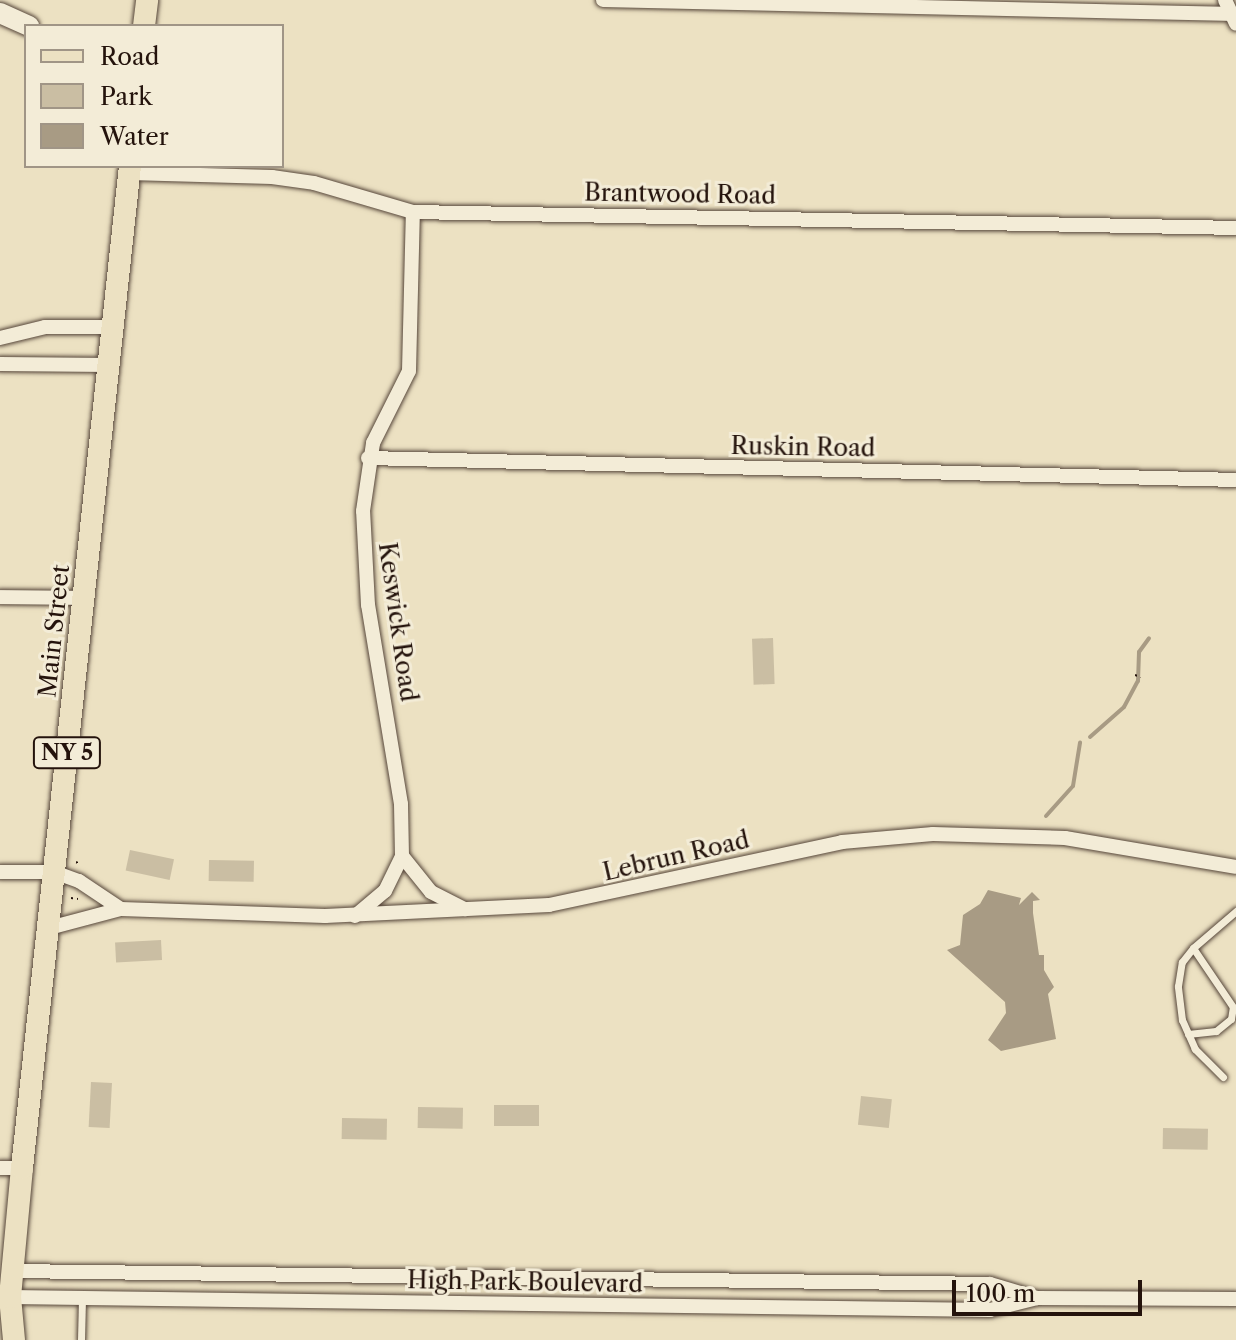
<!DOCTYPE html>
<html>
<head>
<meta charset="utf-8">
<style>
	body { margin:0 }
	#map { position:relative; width:1236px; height:1340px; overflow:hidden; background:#ece1c2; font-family:"Libre Caslon Text",serif }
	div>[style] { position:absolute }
	.green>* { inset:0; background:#cabea3; transform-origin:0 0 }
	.water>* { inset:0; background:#a89b84 }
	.stream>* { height:4px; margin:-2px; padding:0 2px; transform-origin:2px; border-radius:2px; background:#a89b84 }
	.path>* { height:2px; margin-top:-1px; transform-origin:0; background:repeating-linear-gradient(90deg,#24130c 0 2px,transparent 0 6px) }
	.roads { filter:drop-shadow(0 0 2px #56463a) drop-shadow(0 0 2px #56463a) }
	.lane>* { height:7px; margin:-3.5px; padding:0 3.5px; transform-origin:3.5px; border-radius:3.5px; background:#f3ecd7 }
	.street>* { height:14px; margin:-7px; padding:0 7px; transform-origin:7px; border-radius:7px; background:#f3ecd7 }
	.secondary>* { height:20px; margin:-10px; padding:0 10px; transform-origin:10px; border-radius:10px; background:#f3ecd7 }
	.primary>* { height:22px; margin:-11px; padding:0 11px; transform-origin:11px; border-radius:11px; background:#ece1c2 }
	span { translate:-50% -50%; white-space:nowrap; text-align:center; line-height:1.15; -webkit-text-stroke:6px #f3ecd7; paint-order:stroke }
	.shield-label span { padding:2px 6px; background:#f3ecd7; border:2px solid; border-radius:6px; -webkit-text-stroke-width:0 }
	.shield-label { font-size:22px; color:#24130c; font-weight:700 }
	.street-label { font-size:24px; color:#24130c }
	.legend { position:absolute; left:24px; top:24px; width:260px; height:144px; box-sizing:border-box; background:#f3ecd7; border:2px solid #a09586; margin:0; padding:10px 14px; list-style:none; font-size:24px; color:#24130c }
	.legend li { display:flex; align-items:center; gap:16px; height:40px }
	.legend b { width:40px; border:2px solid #a09586 }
	.scale { position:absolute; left:952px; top:1280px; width:190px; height:36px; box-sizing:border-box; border:4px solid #24130c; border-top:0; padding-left:10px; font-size:24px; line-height:28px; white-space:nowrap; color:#24130c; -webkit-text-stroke:6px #f3ecd7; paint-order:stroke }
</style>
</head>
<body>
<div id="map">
	<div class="green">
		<i style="left:773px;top:638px;width:46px;height:21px;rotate:88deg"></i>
		<i style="left:130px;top:850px;width:45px;height:21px;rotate:12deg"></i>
		<i style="left:209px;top:860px;width:45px;height:21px;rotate:1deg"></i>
		<i style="left:161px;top:940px;width:20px;height:46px;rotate:87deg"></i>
		<i style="left:91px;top:1082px;width:21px;height:45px;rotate:3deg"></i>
		<i style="left:861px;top:1096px;width:31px;height:29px;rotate:6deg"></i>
		<i style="left:494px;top:1105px;width:45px;height:21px"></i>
		<i style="left:418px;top:1107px;width:45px;height:21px;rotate:1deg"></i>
		<i style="left:342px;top:1118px;width:45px;height:21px;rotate:1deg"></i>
		<i style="left:1163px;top:1128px;width:45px;height:21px;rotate:1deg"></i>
	</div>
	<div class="water">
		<i style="clip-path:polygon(988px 890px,1021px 898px,1019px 905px,1032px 892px,1040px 900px,1033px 901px,1033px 913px,1039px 955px,1044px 955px,1044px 970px,1054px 987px,1048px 994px,1056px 1039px,1001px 1051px,988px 1040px,1006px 1013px,1005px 1002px,947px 950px,960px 945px,963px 915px,980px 904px)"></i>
	</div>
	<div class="stream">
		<i style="left:1090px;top:737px;width:45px;rotate:-41.4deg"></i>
		<i style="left:1124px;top:707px;width:30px;rotate:-62deg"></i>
		<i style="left:1138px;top:681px;width:29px;rotate:-88deg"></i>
		<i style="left:1139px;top:652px;width:17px;rotate:-54deg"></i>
		<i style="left:1046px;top:816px;width:40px;rotate:-48deg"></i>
		<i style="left:1073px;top:786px;width:44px;rotate:-80.8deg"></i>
	</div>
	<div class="path">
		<i style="left:1135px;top:675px;width:6px;rotate:18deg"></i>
		<i style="left:76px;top:862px;width:4px;rotate:27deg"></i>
		<i style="left:71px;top:898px;width:7px;rotate:8deg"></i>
	</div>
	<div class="roads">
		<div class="lane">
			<i style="left:1188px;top:1034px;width:28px;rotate:-6deg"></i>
			<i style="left:1216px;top:1031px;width:19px;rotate:-39deg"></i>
			<i style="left:1231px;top:1019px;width:12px;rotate:-81deg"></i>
			<i style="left:1233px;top:1007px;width:71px;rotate:-124.1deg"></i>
			<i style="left:1223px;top:1077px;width:40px;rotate:-135deg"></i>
			<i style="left:1195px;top:1049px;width:32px;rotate:-114deg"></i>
			<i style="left:1182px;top:1020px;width:34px;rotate:-97deg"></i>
			<i style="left:1178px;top:986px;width:24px;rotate:-81deg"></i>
			<i style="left:1182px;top:962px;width:18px;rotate:-52deg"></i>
			<i style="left:1193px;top:948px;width:57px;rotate:-40.7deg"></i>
			<i style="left:81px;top:1340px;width:42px;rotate:-88.6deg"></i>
		</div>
		<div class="street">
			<i style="left:603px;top:0;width:633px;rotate:1.27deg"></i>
			<i style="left:1225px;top:0;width:26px;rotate:65deg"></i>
			<i style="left:129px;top:173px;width:143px;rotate:1.6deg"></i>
			<i style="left:272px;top:177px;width:42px;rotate:8.1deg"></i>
			<i style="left:314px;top:183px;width:103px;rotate:16.3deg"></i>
			<i style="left:413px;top:212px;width:823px;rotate:1.11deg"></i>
			<i style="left:0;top:338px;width:46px;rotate:-13.7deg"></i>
			<i style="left:45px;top:327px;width:68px"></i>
			<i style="left:0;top:364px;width:109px;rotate:0.5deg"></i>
			<i style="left:368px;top:458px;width:868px;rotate:1.45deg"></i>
			<i style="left:0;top:597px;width:84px;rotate:0.7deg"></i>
			<i style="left:402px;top:856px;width:46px;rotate:51.1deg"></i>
			<i style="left:431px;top:892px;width:38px;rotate:27deg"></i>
			<i style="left:0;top:872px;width:54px"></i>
			<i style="left:54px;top:872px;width:27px;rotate:20deg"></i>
			<i style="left:79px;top:881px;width:50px;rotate:33.7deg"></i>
			<i style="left:355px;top:916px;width:39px;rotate:-40deg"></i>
			<i style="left:385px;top:891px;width:39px;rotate:-64deg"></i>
			<i style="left:402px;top:856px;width:52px;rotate:-91.1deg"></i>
			<i style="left:401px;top:804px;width:202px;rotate:-99.4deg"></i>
			<i style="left:368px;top:605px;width:94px;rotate:-93deg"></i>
			<i style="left:363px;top:511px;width:69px;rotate:-81.6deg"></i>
			<i style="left:373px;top:443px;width:80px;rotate:-63.4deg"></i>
			<i style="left:409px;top:371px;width:159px;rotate:-88.6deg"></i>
			<i style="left:49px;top:928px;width:74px;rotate:-14.8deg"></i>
			<i style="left:121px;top:909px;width:204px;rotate:2deg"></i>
			<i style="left:325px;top:916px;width:224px;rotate:-2.8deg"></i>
			<i style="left:549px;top:905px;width:300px;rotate:-12.1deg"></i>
			<i style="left:842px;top:842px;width:91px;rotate:-5deg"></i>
			<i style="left:933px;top:834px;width:132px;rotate:1.7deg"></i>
			<i style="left:1065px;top:838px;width:173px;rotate:9.6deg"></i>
			<i style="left:0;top:1168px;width:22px"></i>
			<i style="left:12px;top:1271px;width:978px;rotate:0.76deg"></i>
			<i style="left:990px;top:1284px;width:49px;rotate:16.6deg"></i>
			<i style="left:10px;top:1297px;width:980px;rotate:0.76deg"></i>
			<i style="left:990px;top:1310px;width:49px;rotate:-14.3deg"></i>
			<i style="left:1037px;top:1298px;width:199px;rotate:0.3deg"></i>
		</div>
		<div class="secondary">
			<i style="left:0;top:13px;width:32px;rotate:24deg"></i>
		</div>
		<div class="primary">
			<i style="left:144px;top:26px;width:26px;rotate:-83deg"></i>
			<i style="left:14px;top:1340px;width:43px;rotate:-95.3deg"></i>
			<i style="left:10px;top:1297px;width:130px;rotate:-84.7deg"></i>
			<i style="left:22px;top:1168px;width:1008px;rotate:-83.85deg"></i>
		</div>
	</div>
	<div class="shield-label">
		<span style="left:67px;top:753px">NY 5</span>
	</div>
	<div class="street-label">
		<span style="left:680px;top:194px;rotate:1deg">Brantwood Road</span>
		<span style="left:803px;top:447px;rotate:1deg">Ruskin Road</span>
		<span style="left:398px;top:622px;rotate:82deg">Keswick Road</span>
		<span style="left:54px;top:631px;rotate:-84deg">Main Street</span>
		<span style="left:676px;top:856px;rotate:-13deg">Lebrun Road</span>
		<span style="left:525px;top:1282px;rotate:1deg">High Park Boulevard</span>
	</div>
	<ul class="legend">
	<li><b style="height:10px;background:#ece1c2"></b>Road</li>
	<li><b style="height:22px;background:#cabea3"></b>Park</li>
	<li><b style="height:22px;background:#a89b84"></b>Water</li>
	</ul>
	<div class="scale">100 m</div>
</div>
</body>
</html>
